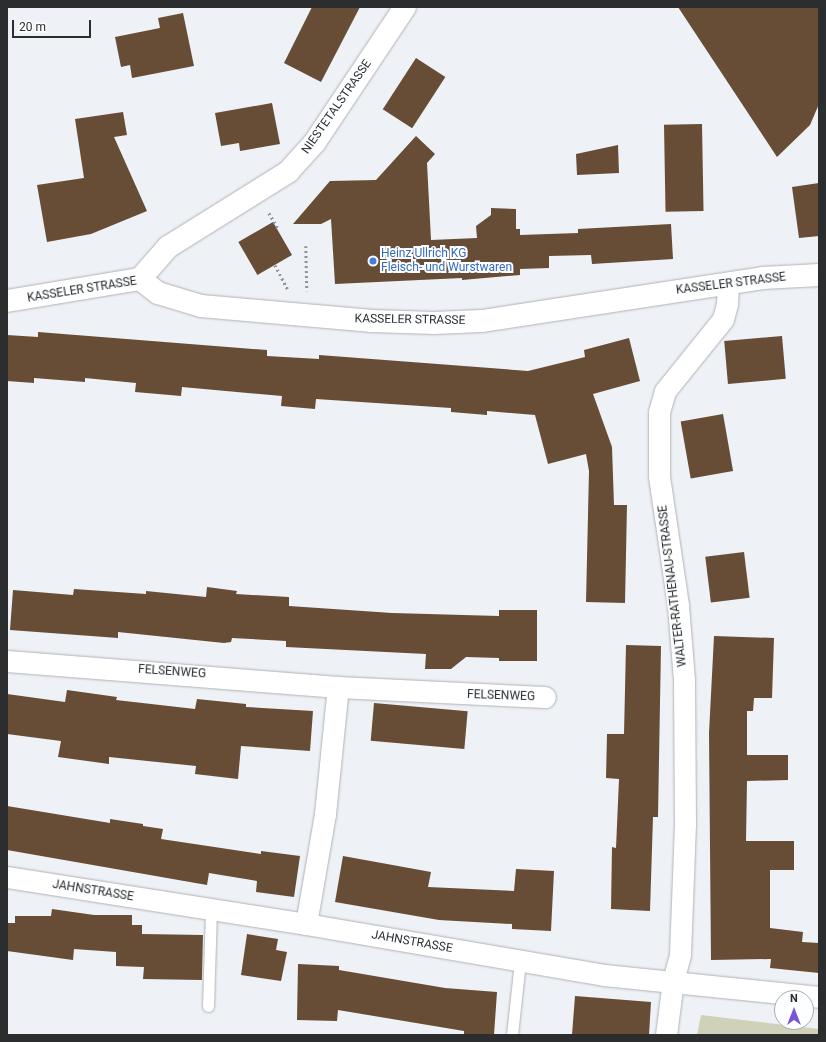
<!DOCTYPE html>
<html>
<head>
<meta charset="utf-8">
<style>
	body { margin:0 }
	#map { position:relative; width:826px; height:1042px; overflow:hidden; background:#eef1f6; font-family:Roboto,sans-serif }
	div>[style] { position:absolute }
	.green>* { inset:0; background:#cfd2b8 }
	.building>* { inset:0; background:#674c36; transform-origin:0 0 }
	.path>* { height:2.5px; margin-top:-1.25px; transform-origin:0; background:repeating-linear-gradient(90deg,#919397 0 2px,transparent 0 5px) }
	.roads { filter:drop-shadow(0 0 1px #b0b2b7) drop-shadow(0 0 1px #b0b2b7) }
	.service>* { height:11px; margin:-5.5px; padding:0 5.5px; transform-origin:5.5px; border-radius:5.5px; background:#fff }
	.minor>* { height:21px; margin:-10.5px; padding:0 10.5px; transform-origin:10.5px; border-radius:10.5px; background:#fff }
	.secondary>* { height:22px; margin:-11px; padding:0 11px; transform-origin:11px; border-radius:11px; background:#fff }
	.dots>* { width:11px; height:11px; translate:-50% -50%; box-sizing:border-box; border:2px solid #fdfeff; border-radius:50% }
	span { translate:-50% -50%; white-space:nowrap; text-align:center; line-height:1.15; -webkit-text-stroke:4px #fdfeff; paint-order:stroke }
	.street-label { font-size:12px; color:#2c2d2f }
	.shop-label { font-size:12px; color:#366cbe }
	.left { translate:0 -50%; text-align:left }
	.frame { position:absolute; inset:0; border:8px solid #2c2d2f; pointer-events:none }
	.north { position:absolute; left:774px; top:990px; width:40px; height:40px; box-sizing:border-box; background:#fdfeff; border:1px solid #a9aaac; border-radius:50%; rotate:0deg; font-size:11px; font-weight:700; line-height:16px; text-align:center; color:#2c2d2f }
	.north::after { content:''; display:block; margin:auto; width:14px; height:18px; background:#7756cf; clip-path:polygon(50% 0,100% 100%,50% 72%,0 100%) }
	.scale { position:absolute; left:12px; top:20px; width:79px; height:18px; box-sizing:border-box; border:2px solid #2c2d2f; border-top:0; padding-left:5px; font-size:12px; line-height:14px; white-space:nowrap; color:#2c2d2f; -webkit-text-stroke:3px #fdfeff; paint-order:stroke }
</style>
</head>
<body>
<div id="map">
	<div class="green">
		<i style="clip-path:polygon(701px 1015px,819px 1029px,819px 1035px,697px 1035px)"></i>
	</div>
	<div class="building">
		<i style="clip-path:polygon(312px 7px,360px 7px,321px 82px,284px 63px)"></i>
		<i style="clip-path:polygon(678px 7px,819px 7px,819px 104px,810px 125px,777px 157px)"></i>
		<i style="clip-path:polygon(183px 13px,194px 66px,132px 78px,130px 65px,121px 67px,115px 37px,160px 28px,158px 18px)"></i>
		<i style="left:416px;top:58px;width:35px;height:61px;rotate:33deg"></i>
		<i style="clip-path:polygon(272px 103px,280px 144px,240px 151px,239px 143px,221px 146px,215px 113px)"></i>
		<i style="clip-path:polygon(123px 112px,127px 135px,114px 137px,147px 211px,91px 234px,47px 242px,37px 185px,84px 178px,75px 119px)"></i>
		<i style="left:702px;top:124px;width:87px;height:38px;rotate:89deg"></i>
		<i style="clip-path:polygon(416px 136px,435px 154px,427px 163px,431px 240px,477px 238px,476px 226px,491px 215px,491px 208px,516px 209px,516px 229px,520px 229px,520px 235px,578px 233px,578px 229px,671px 224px,673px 259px,592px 264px,591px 255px,549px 256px,549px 268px,520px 269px,520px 275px,462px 280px,462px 278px,335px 284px,331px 219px,321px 224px,293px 224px,330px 181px,376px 180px)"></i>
		<i style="clip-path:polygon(618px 145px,619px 173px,577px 175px,576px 154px)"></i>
		<i style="clip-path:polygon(819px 183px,819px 236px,799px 238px,792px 187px)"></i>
		<i style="left:273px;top:222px;width:38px;height:40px;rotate:60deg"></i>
		<i style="clip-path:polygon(38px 332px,267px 350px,267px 356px,319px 359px,319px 355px,528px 371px,585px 357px,584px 350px,629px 338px,640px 381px,593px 394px,612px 447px,614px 505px,627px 505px,625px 603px,586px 602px,589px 471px,586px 454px,548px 464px,535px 415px,487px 411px,487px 415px,451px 412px,451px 408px,316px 399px,315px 409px,281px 406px,282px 396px,182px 387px,181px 396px,135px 392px,136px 383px,85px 378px,85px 382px,34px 378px,34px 383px,7px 381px,7px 335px,38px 337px)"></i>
		<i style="left:782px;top:336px;width:43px;height:58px;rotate:85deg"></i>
		<i style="left:723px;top:414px;width:58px;height:43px;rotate:80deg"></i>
		<i style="left:744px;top:552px;width:46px;height:39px;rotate:83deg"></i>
		<i style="clip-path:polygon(207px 587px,237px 591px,236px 594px,289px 597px,289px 606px,392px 613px,499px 616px,499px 610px,537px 610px,537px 661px,499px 661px,499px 658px,466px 657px,451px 669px,425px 669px,426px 654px,286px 647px,286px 641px,232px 638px,231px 642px,224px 643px,118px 632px,118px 638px,10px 630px,13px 590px,73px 595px,74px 589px,146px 594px,146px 591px,206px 597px)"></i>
		<i style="clip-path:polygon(714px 636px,774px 638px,772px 698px,754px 698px,753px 711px,747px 711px,747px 755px,788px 755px,788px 780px,747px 781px,746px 841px,794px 841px,794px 870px,770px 870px,770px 928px,803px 932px,802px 942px,819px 943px,819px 973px,770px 968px,771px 959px,711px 960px,709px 733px)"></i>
		<i style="clip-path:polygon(626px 645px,661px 646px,658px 817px,653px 817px,650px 911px,611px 909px,612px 847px,616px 848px,619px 779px,606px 778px,607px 734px,624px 734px)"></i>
		<i style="clip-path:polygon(67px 690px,117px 697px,116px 700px,195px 709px,197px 699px,246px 704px,246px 707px,313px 711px,310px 751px,241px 746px,238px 779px,195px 774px,196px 766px,109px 757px,109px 764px,58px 757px,61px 741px,7px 734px,7px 694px,65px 702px)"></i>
		<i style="left:374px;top:703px;width:94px;height:38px;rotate:5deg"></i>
		<i style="clip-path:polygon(7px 806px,110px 823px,110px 819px,143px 824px,143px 826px,163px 829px,161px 839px,261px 854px,261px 851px,300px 856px,294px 897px,256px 892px,257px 881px,209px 873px,207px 885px,7px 850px)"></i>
		<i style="clip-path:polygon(343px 856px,431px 872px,428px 887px,514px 891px,516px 869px,554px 871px,551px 931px,512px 929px,512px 924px,439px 920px,335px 902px)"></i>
		<i style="clip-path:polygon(52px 909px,94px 915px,132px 915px,132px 925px,142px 925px,142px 934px,203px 935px,202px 980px,143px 979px,144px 967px,116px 966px,116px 952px,74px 949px,73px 960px,7px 951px,7px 923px,15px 923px,15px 916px,51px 916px)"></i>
		<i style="clip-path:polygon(247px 934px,278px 939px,276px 950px,287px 952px,281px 981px,241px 975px)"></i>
		<i style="clip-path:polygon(298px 964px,339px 966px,339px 970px,445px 988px,497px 992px,494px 1035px,464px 1035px,464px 1031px,338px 1010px,337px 1021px,297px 1020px)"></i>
		<i style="clip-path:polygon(575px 996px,651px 1002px,649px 1035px,572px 1035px)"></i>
	</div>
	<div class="path">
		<i style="left:269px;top:213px;width:17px;rotate:59deg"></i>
		<i style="left:306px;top:246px;width:45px;rotate:88.7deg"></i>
		<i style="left:275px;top:265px;width:27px;rotate:62deg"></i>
	</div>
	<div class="roads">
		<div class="service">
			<i style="left:208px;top:1006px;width:97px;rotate:-88.2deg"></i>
			<i style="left:512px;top:1035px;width:74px;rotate:-83.8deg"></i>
		</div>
		<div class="minor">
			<i style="left:7px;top:661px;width:332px;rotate:4.5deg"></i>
			<i style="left:338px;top:687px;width:207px;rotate:2.8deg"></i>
			<i style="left:7px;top:877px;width:303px;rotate:8.9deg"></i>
			<i style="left:306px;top:924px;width:302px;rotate:9.7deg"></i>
			<i style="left:604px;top:975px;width:216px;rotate:5.8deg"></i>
			<i style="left:306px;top:924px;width:112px;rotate:-80.2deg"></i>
			<i style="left:325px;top:814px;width:128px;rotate:-84.2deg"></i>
			<i style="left:666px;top:1035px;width:54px;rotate:-82.6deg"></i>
			<i style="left:673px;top:981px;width:28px;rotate:-75deg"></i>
			<i style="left:680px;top:954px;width:130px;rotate:-87.8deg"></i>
			<i style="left:685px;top:824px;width:144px;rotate:-90.4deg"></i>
			<i style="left:684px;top:680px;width:75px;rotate:-94.6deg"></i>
			<i style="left:678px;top:605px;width:130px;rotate:-98.4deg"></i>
			<i style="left:659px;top:476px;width:64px;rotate:-90deg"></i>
			<i style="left:659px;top:412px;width:22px;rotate:-74deg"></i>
			<i style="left:665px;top:391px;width:92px;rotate:-51.1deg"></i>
			<i style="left:723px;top:319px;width:16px;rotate:-75deg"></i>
			<i style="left:727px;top:304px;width:21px;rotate:-87deg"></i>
		</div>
		<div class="secondary">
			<i style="left:140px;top:279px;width:43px;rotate:-48.8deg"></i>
			<i style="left:168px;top:247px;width:142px;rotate:-32deg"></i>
			<i style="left:288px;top:172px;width:40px;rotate:-48deg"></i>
			<i style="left:315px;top:142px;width:162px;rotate:-56.3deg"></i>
			<i style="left:7px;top:301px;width:135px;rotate:-9.4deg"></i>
			<i style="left:140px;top:279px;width:23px;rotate:38deg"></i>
			<i style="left:158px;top:293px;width:45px;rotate:16.8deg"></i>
			<i style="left:201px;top:306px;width:172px;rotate:5deg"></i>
			<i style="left:372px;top:321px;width:62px;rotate:1.8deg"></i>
			<i style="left:434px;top:323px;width:48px;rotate:-2.4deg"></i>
			<i style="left:482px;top:321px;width:284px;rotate:-8.7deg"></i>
			<i style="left:763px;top:278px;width:56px;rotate:-3.1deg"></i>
		</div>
	</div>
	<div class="dots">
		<i style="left:373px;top:261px;background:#3f7fe0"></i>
	</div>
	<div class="street-label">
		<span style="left:337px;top:107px;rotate:-55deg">NIESTETALSTRASSE</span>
		<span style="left:731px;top:284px;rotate:-7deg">KASSELER STRASSE</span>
		<span style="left:82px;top:290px;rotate:-9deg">KASSELER STRASSE</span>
		<span style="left:410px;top:320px;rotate:1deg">KASSELER STRASSE</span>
		<span style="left:673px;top:586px;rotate:-97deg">WALTER-RATHENAU-STRASSE</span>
		<span style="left:172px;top:672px;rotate:4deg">FELSENWEG</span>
		<span style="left:501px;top:696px;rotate:2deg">FELSENWEG</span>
		<span style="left:93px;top:891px;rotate:9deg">JAHNSTRASSE</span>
		<span style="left:412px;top:942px;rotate:10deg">JAHNSTRASSE</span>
	</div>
	<div class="shop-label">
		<span class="left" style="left:381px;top:261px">Heinz Ullrich KG<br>Fleisch- und Wurstwaren</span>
	</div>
	<div class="frame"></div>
	<div class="north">N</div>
	<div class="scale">20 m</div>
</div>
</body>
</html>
